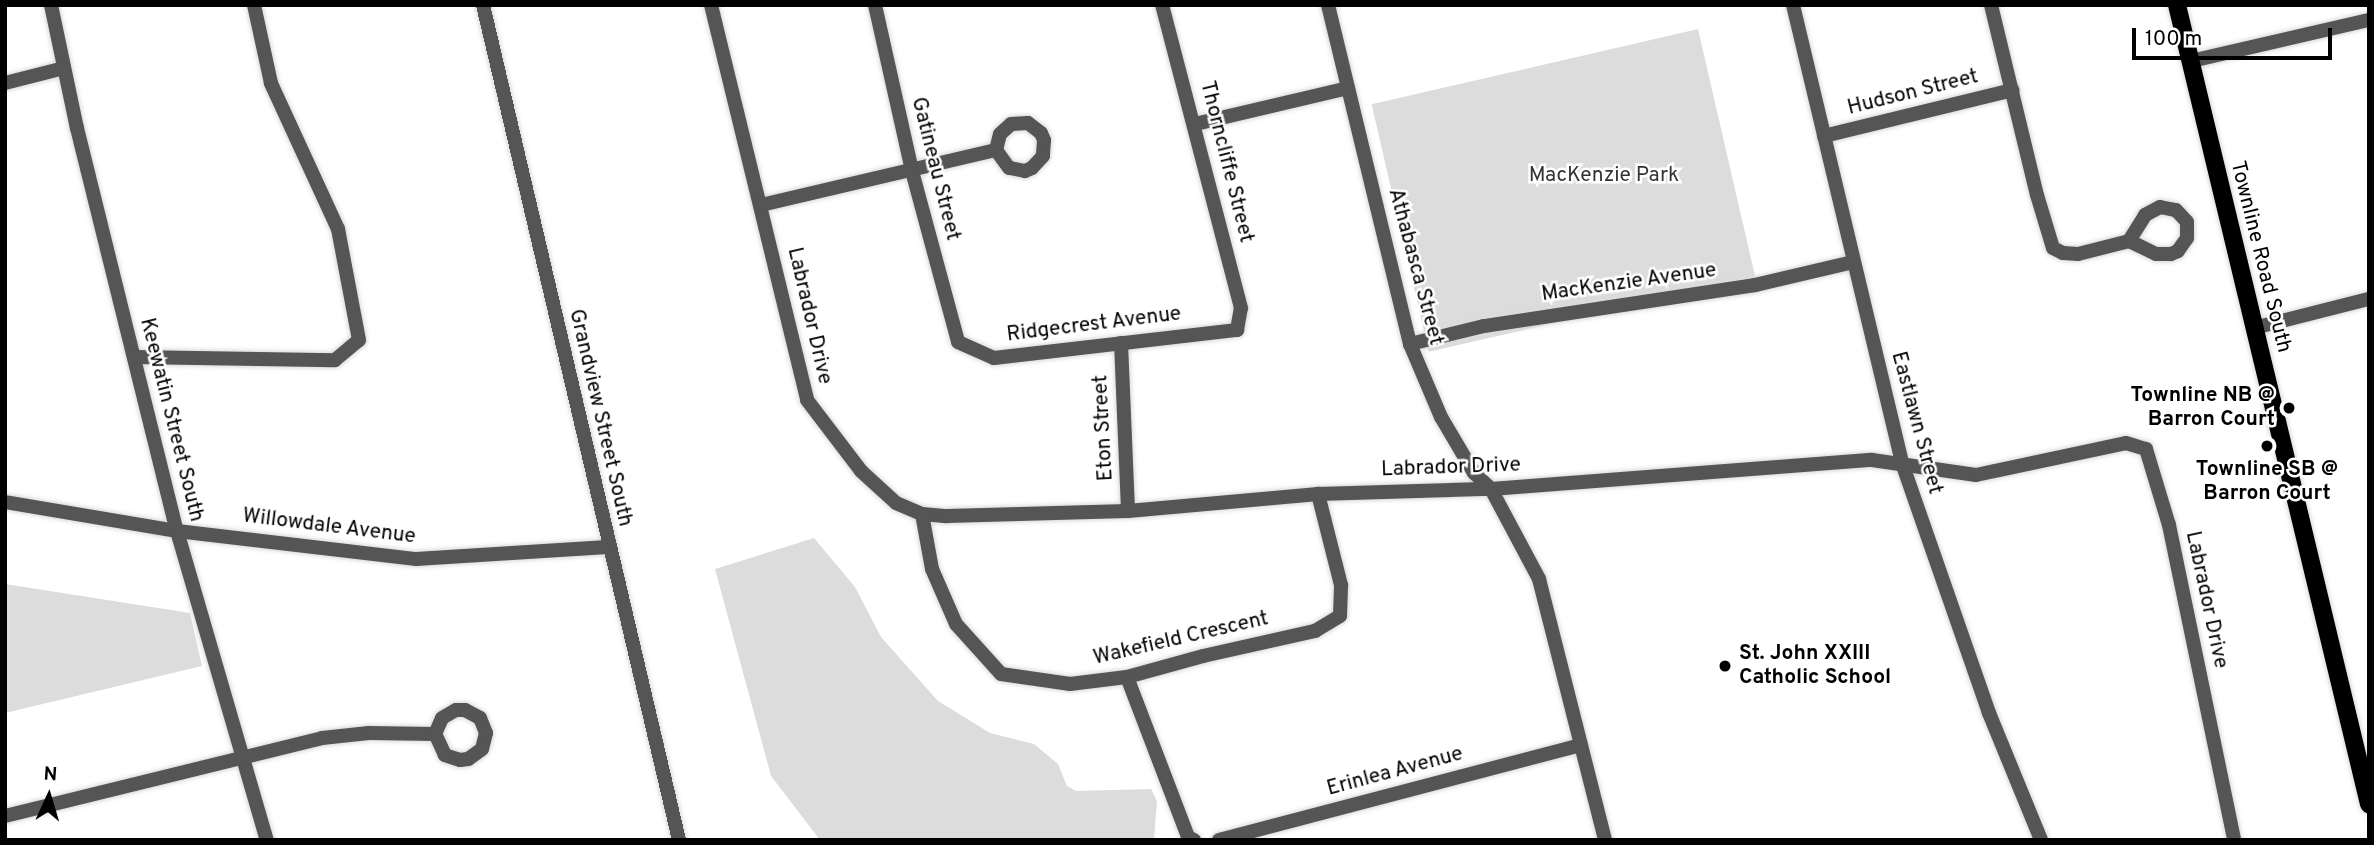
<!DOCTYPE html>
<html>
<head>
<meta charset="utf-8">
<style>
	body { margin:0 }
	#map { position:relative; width:2374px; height:845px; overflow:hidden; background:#fff; font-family:Overpass,sans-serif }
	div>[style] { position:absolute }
	.green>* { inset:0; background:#dcdcdc; transform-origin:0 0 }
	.roads { filter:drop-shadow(0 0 2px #dbdbdb) drop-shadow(0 0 2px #dbdbdb) }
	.minor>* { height:14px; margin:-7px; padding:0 7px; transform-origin:7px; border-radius:7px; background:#555 }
	.major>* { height:18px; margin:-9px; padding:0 9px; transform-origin:9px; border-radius:9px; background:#000 }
	.dots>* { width:19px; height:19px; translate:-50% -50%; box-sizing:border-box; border:4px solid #fff; border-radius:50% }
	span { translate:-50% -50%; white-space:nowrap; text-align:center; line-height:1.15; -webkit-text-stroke:5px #fff; paint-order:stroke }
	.street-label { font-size:21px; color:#000 }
	.park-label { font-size:21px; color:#333 }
	.poi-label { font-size:21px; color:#000; font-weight:700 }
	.right { translate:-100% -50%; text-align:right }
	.left { translate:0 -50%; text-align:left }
	.frame { position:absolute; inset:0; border:7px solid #000; pointer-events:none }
	.north { position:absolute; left:14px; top:761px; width:70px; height:70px; -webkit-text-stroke:5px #fff; paint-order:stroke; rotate:4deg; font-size:19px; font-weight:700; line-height:28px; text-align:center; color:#000 }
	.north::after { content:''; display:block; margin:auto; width:24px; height:32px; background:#000; clip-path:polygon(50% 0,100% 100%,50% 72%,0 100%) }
	.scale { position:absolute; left:2132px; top:28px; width:200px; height:32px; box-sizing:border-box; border:4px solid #000; border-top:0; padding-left:9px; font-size:21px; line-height:24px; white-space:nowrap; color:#000; -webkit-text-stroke:5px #fff; paint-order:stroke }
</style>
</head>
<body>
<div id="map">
	<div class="green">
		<i style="left:1698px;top:29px;width:254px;height:335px;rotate:77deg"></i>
		<i style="clip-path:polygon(814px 538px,855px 587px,881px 637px,938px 701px,990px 733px,1034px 744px,1058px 764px,1067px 786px,1076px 791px,1151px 789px,1157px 801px,1154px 840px,820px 840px,771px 776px,715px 569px)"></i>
		<i style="clip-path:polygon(5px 584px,190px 613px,202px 666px,5px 713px)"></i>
	</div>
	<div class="roads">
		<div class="minor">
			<i style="left:51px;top:5px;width:126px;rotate:78.1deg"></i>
			<i style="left:77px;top:128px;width:415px;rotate:76.1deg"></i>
			<i style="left:177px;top:531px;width:322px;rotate:73.8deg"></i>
			<i style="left:483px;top:5px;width:858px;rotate:76.79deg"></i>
			<i style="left:711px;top:5px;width:406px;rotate:76.3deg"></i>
			<i style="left:807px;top:400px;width:89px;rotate:52.7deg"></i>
			<i style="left:861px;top:471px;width:47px;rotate:42.4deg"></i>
			<i style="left:896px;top:503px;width:28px;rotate:23deg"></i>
			<i style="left:922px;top:514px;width:25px;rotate:5deg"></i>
			<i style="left:947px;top:516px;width:181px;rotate:-1.6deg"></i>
			<i style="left:1128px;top:511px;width:191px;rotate:-5.1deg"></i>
			<i style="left:1318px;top:494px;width:173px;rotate:-1.7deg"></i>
			<i style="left:1491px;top:489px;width:382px;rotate:-4.4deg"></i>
			<i style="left:1872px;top:460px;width:105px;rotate:8.2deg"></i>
			<i style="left:1976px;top:475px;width:153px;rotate:-12deg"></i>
			<i style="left:2126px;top:443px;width:21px;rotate:17deg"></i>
			<i style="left:2146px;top:449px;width:79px;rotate:73.2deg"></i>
			<i style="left:2169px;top:525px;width:322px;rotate:78.3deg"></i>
			<i style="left:875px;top:5px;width:170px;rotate:77.4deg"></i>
			<i style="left:912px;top:171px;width:177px;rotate:74.9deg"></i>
			<i style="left:958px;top:342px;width:39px;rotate:24deg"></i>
			<i style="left:994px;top:358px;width:245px;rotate:-6.6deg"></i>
			<i style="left:1237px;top:330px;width:22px;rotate:-80deg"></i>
			<i style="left:1241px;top:308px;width:313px;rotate:-104.6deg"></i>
			<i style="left:1328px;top:5px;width:349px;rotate:76.4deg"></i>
			<i style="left:1410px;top:344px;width:79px;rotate:67deg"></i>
			<i style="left:1441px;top:417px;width:65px;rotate:59.5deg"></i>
			<i style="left:1474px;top:473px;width:23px;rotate:43deg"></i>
			<i style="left:1491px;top:489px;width:102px;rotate:61.9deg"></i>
			<i style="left:1539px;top:579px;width:269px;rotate:75.8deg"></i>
			<i style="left:1793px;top:5px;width:471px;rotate:76.6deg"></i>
			<i style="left:1902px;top:463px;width:265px;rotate:70.8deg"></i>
			<i style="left:1989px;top:713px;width:137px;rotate:67.7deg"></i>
			<i style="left:1991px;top:5px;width:195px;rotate:76.4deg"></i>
			<i style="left:2037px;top:195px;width:55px;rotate:73.2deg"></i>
			<i style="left:2053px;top:248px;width:11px;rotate:27deg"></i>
			<i style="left:2063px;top:253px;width:15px;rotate:4deg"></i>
			<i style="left:2078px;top:254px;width:53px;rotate:-14.3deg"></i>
			<i style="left:2191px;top:61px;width:183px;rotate:-13deg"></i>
			<i style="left:5px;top:83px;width:61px;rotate:-14.3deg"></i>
			<i style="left:1195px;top:124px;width:157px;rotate:-13.2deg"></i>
			<i style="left:1824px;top:136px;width:194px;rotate:-13.7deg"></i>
			<i style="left:761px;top:205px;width:241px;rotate:-13.2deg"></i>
			<i style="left:996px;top:150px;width:16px;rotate:-76deg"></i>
			<i style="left:1000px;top:134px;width:15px;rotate:-42deg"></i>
			<i style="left:1011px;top:124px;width:17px;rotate:-3deg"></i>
			<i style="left:1028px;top:123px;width:16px;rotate:38deg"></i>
			<i style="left:1041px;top:133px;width:8px;rotate:67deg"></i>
			<i style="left:1044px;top:140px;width:16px;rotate:94deg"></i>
			<i style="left:1043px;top:156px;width:16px;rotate:133deg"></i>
			<i style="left:1032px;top:168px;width:8px;rotate:157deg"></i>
			<i style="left:1025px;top:171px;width:16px;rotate:-169deg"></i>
			<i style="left:1009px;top:168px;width:22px;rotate:-126deg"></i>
			<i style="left:2160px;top:207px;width:16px;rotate:11deg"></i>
			<i style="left:2176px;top:210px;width:16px;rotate:47deg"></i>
			<i style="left:2187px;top:222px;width:16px;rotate:90deg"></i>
			<i style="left:2187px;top:238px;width:16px;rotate:125deg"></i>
			<i style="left:2178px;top:251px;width:8px;rotate:157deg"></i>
			<i style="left:2171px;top:254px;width:15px;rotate:180deg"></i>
			<i style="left:2156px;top:254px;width:30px;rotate:-154deg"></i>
			<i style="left:2129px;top:241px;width:31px;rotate:-58deg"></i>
			<i style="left:2145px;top:215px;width:17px;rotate:-28deg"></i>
			<i style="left:2254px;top:328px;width:119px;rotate:-14.2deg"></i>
			<i style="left:1121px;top:343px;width:168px;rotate:87.6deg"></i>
			<i style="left:1410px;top:344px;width:76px;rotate:-13.7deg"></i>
			<i style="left:1484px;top:326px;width:274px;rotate:-8.6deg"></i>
			<i style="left:1755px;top:285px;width:101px;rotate:-13.2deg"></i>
			<i style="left:134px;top:357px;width:201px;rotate:0.9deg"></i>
			<i style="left:335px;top:360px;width:31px;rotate:-40deg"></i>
			<i style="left:359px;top:340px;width:113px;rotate:-100.7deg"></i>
			<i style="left:338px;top:229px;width:161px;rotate:-114.7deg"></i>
			<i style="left:271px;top:83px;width:80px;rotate:-102.3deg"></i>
			<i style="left:5px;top:502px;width:174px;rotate:9.6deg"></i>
			<i style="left:177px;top:531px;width:241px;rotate:6.7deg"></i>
			<i style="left:416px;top:559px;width:192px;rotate:-3.6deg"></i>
			<i style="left:922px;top:514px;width:56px;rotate:79.7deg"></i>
			<i style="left:932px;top:569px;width:60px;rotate:66.4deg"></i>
			<i style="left:956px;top:624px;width:67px;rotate:48deg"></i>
			<i style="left:1001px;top:674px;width:70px;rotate:8.2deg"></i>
			<i style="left:1070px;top:684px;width:57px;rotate:-7deg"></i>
			<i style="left:1127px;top:677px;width:79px;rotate:-15.4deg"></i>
			<i style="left:1203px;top:656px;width:115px;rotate:-12.6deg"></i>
			<i style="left:1315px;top:631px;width:29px;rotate:-31deg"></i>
			<i style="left:1340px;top:616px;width:31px;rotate:-88deg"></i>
			<i style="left:1341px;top:585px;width:94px;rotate:-104.2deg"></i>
			<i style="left:1127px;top:677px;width:171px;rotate:69.1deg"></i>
			<i style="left:1188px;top:837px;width:7px;rotate:27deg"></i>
			<i style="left:5px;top:816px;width:326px;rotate:-13.8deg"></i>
			<i style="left:322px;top:738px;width:47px;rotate:-6.1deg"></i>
			<i style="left:369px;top:733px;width:66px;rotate:0.9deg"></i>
			<i style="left:435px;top:734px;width:17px;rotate:-66deg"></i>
			<i style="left:442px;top:718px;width:16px;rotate:-30deg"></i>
			<i style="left:456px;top:710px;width:9px"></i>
			<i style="left:465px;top:710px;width:17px;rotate:28deg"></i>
			<i style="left:480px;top:718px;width:16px;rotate:68deg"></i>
			<i style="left:486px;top:733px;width:16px;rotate:104deg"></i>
			<i style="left:482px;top:749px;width:17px;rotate:144deg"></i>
			<i style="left:468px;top:759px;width:8px;rotate:173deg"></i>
			<i style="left:460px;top:760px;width:16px;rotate:-162deg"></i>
			<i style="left:445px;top:755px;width:23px;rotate:-115deg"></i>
			<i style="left:1219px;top:840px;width:374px;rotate:-14.7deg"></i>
		</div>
		<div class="major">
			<i style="left:2177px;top:5px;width:822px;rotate:76.49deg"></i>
		</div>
	</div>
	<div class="dots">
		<i style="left:2289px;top:408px;background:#000"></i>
		<i style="left:2267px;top:446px;background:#000"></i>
		<i style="left:1725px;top:666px;background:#000"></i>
	</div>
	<div class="street-label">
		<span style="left:1913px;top:93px;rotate:-14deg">Hudson Street</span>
		<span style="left:1226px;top:162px;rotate:76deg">Thorncliffe Street</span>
		<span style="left:935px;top:169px;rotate:76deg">Gatineau Street</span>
		<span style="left:2260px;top:257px;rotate:76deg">Townline Road South</span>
		<span style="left:1415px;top:267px;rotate:75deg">Athabasca Street</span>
		<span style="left:1629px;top:283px;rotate:-8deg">MacKenzie Avenue</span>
		<span style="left:809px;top:316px;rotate:77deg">Labrador Drive</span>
		<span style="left:1094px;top:325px;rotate:-7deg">Ridgecrest Avenue</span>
		<span style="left:600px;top:418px;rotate:77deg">Grandview Street South</span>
		<span style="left:171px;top:420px;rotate:76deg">Keewatin Street South</span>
		<span style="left:1916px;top:423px;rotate:75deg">Eastlawn Street</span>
		<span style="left:1104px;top:428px;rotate:-93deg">Eton Street</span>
		<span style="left:1451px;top:468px;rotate:-2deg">Labrador Drive</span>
		<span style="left:329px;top:527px;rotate:7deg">Willowdale Avenue</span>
		<span style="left:2206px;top:600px;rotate:78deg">Labrador Drive</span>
		<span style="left:1181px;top:639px;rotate:-13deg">Wakefield Crescent</span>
		<span style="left:1395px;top:772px;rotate:-15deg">Erinlea Avenue</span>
	</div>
	<div class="park-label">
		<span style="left:1604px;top:176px">MacKenzie Park</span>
	</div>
	<div class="poi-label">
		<span class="right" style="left:2275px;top:408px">Townline NB @<br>Barron Court</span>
		<span style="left:2267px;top:482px">Townline SB @<br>Barron Court</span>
		<span class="left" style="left:1739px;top:666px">St. John XXIII<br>Catholic School</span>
	</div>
	<div class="frame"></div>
	<div class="north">N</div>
	<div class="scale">100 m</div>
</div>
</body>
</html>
